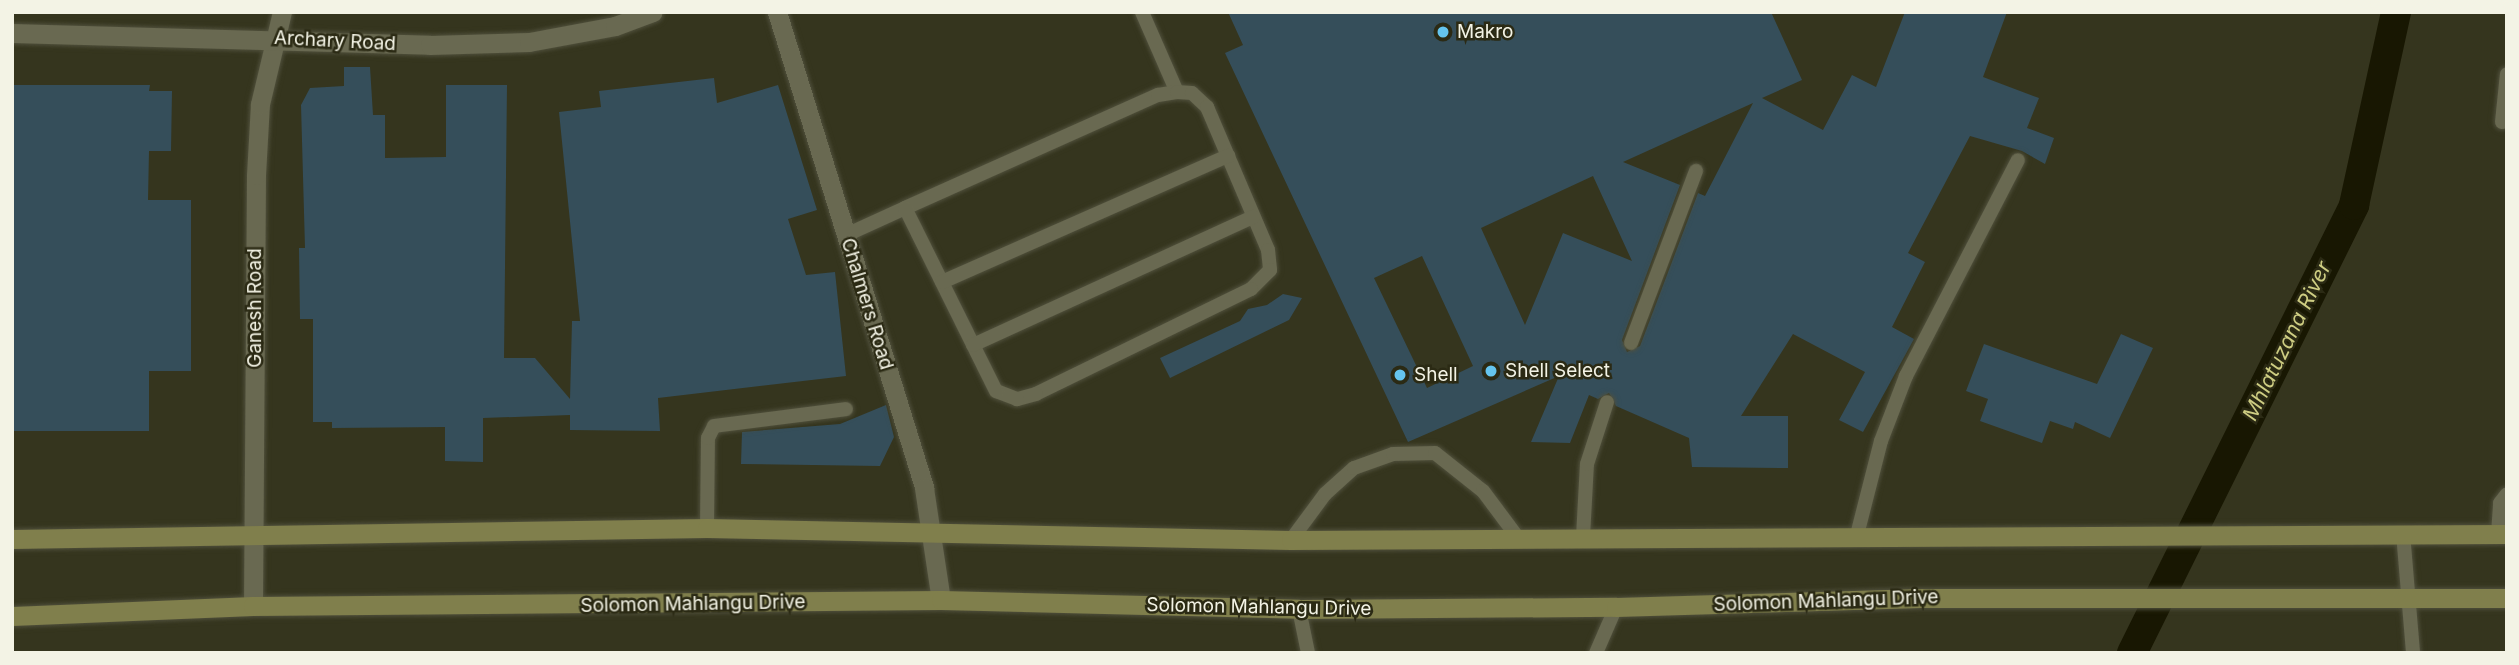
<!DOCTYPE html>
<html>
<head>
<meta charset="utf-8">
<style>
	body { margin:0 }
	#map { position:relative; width:2519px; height:665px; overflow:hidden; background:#35351e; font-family:Inter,sans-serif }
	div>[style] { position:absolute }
	.canal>* { height:30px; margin:-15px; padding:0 15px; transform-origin:15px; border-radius:15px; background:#181702 }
	.building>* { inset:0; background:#354e5a }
	.roads { filter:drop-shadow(0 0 2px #50503c) drop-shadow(0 0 2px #50503c) }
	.service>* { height:14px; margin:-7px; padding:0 7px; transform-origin:7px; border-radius:7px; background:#696951 }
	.minor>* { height:19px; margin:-9.5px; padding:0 9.5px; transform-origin:9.5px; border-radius:9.5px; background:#696951 }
	.tertiary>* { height:19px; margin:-9.5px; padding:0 9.5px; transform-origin:9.5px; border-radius:9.5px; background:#696951 }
	.secondary>* { height:19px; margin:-9.5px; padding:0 9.5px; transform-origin:9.5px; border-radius:9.5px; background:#807f4c }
	.dots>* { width:19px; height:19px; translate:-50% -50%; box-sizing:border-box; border:4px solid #2b2a14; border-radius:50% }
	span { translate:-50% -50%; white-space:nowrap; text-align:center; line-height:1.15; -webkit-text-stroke:5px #2b2a14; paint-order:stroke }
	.poi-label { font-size:19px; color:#f3f3e5 }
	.left { translate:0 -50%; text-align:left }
	.street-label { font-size:19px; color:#f3f3e5 }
	.water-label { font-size:21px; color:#cecd82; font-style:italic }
	.frame { position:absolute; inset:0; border:14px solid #f3f3e5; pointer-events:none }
</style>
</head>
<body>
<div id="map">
	<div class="canal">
		<i style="left:2132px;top:653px;width:500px;rotate:-63.6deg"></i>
		<i style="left:2354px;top:205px;width:198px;rotate:-77.7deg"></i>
	</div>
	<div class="building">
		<i style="clip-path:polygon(evenodd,1228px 12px,1771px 12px,1802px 80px,1762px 98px,1823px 130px,1852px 75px,1876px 87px,1905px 12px,2007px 12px,1983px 77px,2039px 98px,2027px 128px,2054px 138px,2045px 164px,2022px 151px,1970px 136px,1908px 253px,1925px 262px,1892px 327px,1914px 339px,1863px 432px,1839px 420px,1865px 372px,1793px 334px,1741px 416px,1788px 416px,1788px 468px,1692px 467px,1689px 438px,1616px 406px,1609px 393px,1598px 399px,1589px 395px,1570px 443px,1531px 442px,1559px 376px,1408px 442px,1225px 53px,1243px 45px,1228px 12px,1753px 103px,1705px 196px,1698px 193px,1640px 346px,1627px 352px,1622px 340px,1680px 185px,1623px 162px,1753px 103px,1228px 12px,1593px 176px,1632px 261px,1563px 233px,1525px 325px,1481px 228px,1593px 176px,1228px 12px,1422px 256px,1473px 366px,1427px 388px,1374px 278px,1422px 256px)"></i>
		<i style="clip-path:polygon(344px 67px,370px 67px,373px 115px,385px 115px,385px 158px,446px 157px,446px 85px,507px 85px,504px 358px,535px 358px,570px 399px,572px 321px,580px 321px,559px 112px,601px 107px,599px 91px,714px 78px,717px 103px,778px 85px,817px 210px,788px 219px,806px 275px,835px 272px,846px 376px,658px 398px,660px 431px,570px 430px,570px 415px,483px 418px,483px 462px,445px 461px,445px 427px,332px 428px,332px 422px,313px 422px,313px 319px,300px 319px,299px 248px,305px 248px,301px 105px,310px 88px,344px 86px)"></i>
		<i style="clip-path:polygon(12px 85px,150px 85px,149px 91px,172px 91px,171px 151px,149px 151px,148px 200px,191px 200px,191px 371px,149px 371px,149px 431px,12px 431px)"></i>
		<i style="clip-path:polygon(1283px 294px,1302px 298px,1289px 320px,1170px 378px,1160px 358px,1240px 321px,1248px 309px,1267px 305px)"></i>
		<i style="clip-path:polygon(2121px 334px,2153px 348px,2110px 438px,2075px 422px,2073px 429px,2050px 421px,2042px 443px,1980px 421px,1988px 399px,1966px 391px,1984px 344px,2097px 384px)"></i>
		<i style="clip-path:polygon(886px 405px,894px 437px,880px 466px,741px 464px,742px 432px,840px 424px)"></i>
	</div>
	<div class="roads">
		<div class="service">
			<i style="left:1142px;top:12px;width:87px;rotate:66.4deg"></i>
			<i style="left:2502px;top:122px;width:48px;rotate:-84.1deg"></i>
			<i style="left:846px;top:235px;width:65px;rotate:-24.6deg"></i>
			<i style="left:905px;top:208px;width:277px;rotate:-24.1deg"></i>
			<i style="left:1158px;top:95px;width:19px;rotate:-9deg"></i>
			<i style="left:1177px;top:92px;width:15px;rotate:4deg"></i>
			<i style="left:1192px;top:93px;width:21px;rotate:43deg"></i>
			<i style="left:1207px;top:107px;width:155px;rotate:66.9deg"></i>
			<i style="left:1268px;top:250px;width:20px;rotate:84deg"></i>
			<i style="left:1270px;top:270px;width:27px;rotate:135deg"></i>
			<i style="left:1251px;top:289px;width:239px;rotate:154deg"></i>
			<i style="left:1036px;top:394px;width:20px;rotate:165deg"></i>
			<i style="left:1017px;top:399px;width:22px;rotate:-159deg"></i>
			<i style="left:996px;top:391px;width:204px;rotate:-116.4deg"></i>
			<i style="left:942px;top:282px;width:313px;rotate:-23.8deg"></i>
			<i style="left:1631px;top:343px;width:184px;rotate:-69.3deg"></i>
			<i style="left:973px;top:345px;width:308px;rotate:-24.6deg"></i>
			<i style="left:707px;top:528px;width:90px;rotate:-89.4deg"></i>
			<i style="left:708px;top:438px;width:13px;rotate:-63deg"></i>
			<i style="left:714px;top:426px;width:133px;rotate:-7.3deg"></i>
			<i style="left:2403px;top:533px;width:120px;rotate:85.2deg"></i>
			<i style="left:2498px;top:534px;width:31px;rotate:-86deg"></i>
			<i style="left:2500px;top:503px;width:11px;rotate:-52deg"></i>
			<i style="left:1857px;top:535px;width:97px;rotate:-75.7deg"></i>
			<i style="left:1881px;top:441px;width:70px;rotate:-69deg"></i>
			<i style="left:1906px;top:376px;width:243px;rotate:-62.6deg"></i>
			<i style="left:1583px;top:537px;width:73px;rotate:-86.9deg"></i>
			<i style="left:1587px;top:464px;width:65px;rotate:-72.1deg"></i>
			<i style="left:1291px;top:540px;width:57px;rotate:-53.5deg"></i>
			<i style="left:1325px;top:494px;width:39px;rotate:-42deg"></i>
			<i style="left:1354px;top:468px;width:41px;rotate:-19.7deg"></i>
			<i style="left:1393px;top:454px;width:42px;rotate:-1.4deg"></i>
			<i style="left:1435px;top:453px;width:61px;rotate:38.4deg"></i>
			<i style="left:1483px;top:491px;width:59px;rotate:53.3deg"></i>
			<i style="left:1299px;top:609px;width:45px;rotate:78.4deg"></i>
			<i style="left:1596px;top:653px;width:50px;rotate:-66.5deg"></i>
		</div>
		<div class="minor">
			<i style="left:777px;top:12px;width:498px;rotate:72.8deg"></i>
			<i style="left:924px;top:488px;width:113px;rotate:81.4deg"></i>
			<i style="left:253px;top:606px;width:431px;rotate:-89.6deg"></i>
			<i style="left:256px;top:175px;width:71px;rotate:-86.8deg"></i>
			<i style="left:260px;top:104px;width:95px;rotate:-76.6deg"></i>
		</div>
		<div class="tertiary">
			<i style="left:12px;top:33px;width:418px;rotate:1.6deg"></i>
			<i style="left:430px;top:45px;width:99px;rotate:-1.7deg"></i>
			<i style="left:529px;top:42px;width:87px;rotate:-10.5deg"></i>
			<i style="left:615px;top:26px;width:40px;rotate:-20.2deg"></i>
		</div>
		<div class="secondary">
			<i style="left:12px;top:539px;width:695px;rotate:-0.91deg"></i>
			<i style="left:707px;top:528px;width:584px;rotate:1.18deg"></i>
			<i style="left:1291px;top:540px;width:1216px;rotate:-0.28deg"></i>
			<i style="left:12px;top:616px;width:241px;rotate:-2.4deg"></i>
			<i style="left:253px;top:606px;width:688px;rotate:-0.5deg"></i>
			<i style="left:941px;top:600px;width:358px;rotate:1.4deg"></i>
			<i style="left:1299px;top:609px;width:317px;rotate:-0.4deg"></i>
			<i style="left:1616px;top:607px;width:305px;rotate:-1.7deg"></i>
			<i style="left:1921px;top:598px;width:586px"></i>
		</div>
	</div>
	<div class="dots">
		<i style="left:1443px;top:32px;background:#65c5ee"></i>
		<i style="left:1491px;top:371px;background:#65c5ee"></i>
		<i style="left:1400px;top:375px;background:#65c5ee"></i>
	</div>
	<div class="poi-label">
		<span class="left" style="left:1457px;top:32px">Makro</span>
		<span class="left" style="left:1505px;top:371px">Shell Select</span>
		<span class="left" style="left:1414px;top:375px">Shell</span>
	</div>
	<div class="street-label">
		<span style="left:335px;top:41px;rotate:3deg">Archary Road</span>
		<span style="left:867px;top:304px;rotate:73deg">Chalmers Road</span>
		<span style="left:255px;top:308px;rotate:-90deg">Ganesh Road</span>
		<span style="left:1826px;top:601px;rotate:-2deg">Solomon Mahlangu Drive</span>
		<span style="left:693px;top:604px;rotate:-1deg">Solomon Mahlangu Drive</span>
		<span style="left:1259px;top:607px;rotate:1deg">Solomon Mahlangu Drive</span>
	</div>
	<div class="water-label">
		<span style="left:2287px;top:341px;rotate:-64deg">Mhlatuzana River</span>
	</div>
	<div class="frame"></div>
</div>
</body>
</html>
